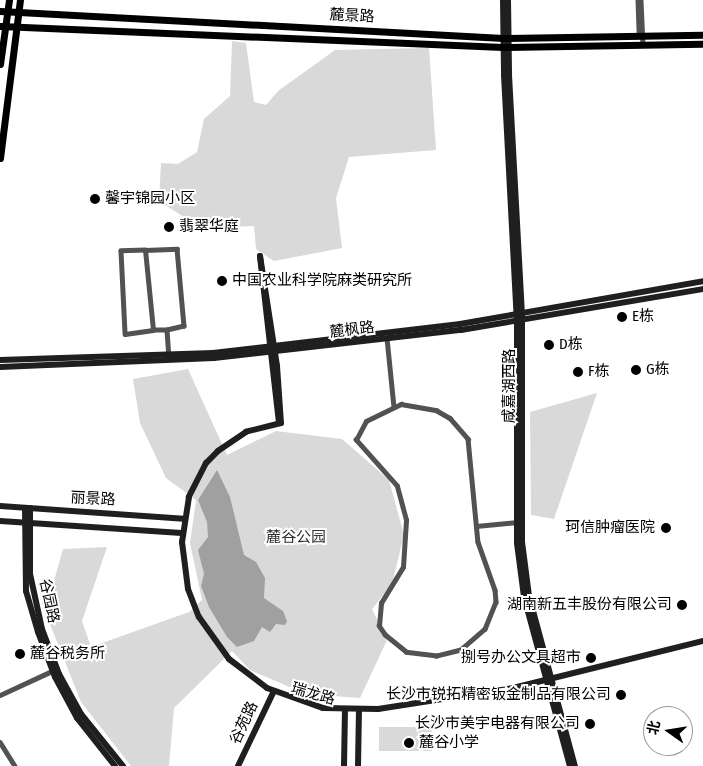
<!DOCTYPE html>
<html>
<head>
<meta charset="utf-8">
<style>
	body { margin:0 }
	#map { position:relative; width:703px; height:766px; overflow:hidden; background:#fff; font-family:"Fira Sans Condensed","Noto Sans SC",sans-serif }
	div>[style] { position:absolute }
	.green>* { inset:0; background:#d9d9d9; transform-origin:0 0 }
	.water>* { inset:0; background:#a0a0a0 }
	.street>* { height:4.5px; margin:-2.25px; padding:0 2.25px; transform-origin:2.25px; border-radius:2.25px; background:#525252 }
	.secondary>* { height:6px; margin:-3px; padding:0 3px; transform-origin:3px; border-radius:3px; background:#1f1f1f }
	.primary>* { height:7px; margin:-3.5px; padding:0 3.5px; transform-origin:3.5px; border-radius:3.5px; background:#000 }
	.dots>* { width:14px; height:14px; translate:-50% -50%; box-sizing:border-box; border:2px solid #fff; border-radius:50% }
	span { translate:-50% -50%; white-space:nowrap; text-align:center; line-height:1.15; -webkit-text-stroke:4px #fff; paint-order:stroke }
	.street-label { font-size:15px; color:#000 }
	.poi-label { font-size:15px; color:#000 }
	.left { translate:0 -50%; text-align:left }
	.right { translate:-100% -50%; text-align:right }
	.park-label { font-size:15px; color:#303030 }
	.north { position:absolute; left:643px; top:706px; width:50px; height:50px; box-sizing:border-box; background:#fff; border:1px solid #999; border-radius:50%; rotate:283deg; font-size:14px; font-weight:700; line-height:20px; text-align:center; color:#000 }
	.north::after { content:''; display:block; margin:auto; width:18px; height:22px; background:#000; clip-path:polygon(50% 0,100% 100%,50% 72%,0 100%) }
</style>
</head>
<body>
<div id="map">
	<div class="green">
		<i style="clip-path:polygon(232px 41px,246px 43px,254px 102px,266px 105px,278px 91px,335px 50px,429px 48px,436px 150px,349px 157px,336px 198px,342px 248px,274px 261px,256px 249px,254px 226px,201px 228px,159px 201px,161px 163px,178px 164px,197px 152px,204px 119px,230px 96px)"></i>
		<i style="clip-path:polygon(188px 369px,227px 455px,276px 431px,342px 439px,389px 480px,404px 535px,392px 584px,372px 609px,387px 640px,360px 698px,306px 694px,250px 670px,232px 651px,174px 708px,169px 766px,131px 766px,81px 702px,42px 604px,50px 595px,63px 549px,107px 547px,82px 621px,91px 647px,189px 612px,202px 600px,190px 543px,196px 500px,166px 478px,140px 423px,133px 379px)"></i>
		<i style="clip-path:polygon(597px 393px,554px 519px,531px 515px,530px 412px)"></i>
		<i style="left:432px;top:727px;width:24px;height:53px;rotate:90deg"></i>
	</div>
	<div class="water">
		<i style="clip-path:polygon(217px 470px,230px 497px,244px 555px,256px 562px,265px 578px,264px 598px,283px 611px,287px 621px,285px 625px,276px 624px,270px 632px,262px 627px,254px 641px,237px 647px,227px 637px,209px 607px,201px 586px,204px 574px,198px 550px,208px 537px,207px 522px,198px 500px)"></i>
	</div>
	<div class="street">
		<i style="left:638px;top:0;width:36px;rotate:88deg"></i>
		<i style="left:641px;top:0;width:45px;rotate:87.5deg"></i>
		<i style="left:145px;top:250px;width:24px;rotate:178deg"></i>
		<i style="left:121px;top:251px;width:83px;rotate:87.2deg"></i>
		<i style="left:125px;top:334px;width:28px;rotate:-8deg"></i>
		<i style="left:167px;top:330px;width:14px;rotate:180deg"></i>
		<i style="left:153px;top:330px;width:80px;rotate:-95.7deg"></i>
		<i style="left:145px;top:250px;width:32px;rotate:-2deg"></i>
		<i style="left:177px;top:249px;width:77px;rotate:84.8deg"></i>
		<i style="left:184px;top:326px;width:17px;rotate:167deg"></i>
		<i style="left:167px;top:330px;width:26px;rotate:86deg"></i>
		<i style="left:387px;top:338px;width:69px;rotate:84.2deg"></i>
		<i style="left:401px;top:404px;width:36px;rotate:10deg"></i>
		<i style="left:436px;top:410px;width:16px;rotate:30deg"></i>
		<i style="left:450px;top:418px;width:28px;rotate:49deg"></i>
		<i style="left:468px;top:439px;width:103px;rotate:84.5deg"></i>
		<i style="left:478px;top:542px;width:51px;rotate:70.5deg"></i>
		<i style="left:495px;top:590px;width:12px;rotate:85deg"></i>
		<i style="left:496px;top:602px;width:29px;rotate:112deg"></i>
		<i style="left:485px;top:629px;width:32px;rotate:139deg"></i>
		<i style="left:461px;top:650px;width:25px;rotate:166deg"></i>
		<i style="left:437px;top:656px;width:31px;rotate:-173deg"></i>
		<i style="left:406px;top:652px;width:27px;rotate:-141deg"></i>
		<i style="left:385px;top:635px;width:11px;rotate:-124deg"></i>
		<i style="left:379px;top:626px;width:23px;rotate:-85deg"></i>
		<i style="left:381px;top:603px;width:42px;rotate:-58.6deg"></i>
		<i style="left:403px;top:567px;width:47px;rotate:-86.3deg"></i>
		<i style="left:406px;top:520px;width:35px;rotate:-105deg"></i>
		<i style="left:397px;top:486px;width:62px;rotate:-131.7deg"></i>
		<i style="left:356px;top:440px;width:21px;rotate:-62deg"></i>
		<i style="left:366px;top:421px;width:39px;rotate:-26deg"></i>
		<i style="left:476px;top:526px;width:41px;rotate:-5.6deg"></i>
		<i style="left:0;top:695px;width:57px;rotate:-24.8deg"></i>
		<i style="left:0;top:742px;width:28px;rotate:58deg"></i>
	</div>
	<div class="secondary">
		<i style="left:503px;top:0;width:75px;rotate:89.2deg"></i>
		<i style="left:504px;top:75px;width:246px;rotate:87deg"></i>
		<i style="left:517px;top:321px;width:222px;rotate:90deg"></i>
		<i style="left:517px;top:543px;width:54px;rotate:82.6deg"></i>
		<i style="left:524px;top:597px;width:175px;rotate:74.8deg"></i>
		<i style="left:508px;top:0;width:75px;rotate:89.2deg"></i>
		<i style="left:509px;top:75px;width:240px;rotate:86.9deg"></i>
		<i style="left:522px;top:315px;width:227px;rotate:90deg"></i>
		<i style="left:522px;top:542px;width:54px;rotate:82.6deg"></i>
		<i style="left:529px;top:596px;width:176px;rotate:74.9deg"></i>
		<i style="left:0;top:360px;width:213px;rotate:-1.9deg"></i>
		<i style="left:213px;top:353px;width:249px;rotate:-6.7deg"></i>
		<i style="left:460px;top:324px;width:247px;rotate:-10deg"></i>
		<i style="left:0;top:367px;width:214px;rotate:-2.4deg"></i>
		<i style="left:214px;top:358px;width:249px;rotate:-6.5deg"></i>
		<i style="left:461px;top:330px;width:245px;rotate:-9.6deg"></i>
		<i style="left:279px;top:423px;width:168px;rotate:-96.5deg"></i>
		<i style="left:260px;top:256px;width:111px;rotate:81.2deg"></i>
		<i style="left:277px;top:366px;width:57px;rotate:86deg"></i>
		<i style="left:281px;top:423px;width:36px;rotate:166deg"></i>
		<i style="left:246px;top:432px;width:34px;rotate:146deg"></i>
		<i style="left:218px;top:451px;width:17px;rotate:135deg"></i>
		<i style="left:206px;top:463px;width:38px;rotate:117deg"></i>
		<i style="left:189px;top:497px;width:46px;rotate:98.8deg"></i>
		<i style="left:182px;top:542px;width:47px;rotate:82.7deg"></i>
		<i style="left:188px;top:589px;width:30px;rotate:69deg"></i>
		<i style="left:199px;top:617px;width:52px;rotate:54.5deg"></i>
		<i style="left:229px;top:659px;width:48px;rotate:37.3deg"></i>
		<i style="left:267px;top:688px;width:59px;rotate:19.7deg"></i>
		<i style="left:323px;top:708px;width:55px;rotate:1deg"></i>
		<i style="left:378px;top:709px;width:137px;rotate:-8.8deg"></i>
		<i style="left:513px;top:688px;width:196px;rotate:-13.9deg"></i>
		<i style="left:0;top:506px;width:184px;rotate:4deg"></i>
		<i style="left:25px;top:508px;width:83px;rotate:89.3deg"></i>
		<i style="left:26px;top:591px;width:43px;rotate:73.7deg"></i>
		<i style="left:38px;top:632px;width:48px;rotate:69.3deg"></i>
		<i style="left:55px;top:677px;width:47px;rotate:61.8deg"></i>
		<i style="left:77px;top:718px;width:61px;rotate:51.6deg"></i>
		<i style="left:30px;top:508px;width:66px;rotate:90deg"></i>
		<i style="left:30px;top:574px;width:56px;rotate:77.7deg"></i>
		<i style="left:42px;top:629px;width:48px;rotate:69.3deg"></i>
		<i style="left:59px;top:674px;width:46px;rotate:61.2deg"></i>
		<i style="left:81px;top:714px;width:67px;rotate:51.1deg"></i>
		<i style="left:0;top:521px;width:182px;rotate:3.8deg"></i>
		<i style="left:238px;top:766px;width:83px;rotate:-64.4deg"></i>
		<i style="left:344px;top:766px;width:55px;rotate:-89deg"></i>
		<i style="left:358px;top:766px;width:55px;rotate:-89deg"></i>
	</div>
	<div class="primary">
		<i style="left:0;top:11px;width:504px;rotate:3.07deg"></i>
		<i style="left:503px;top:38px;width:200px;rotate:-0.9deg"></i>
		<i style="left:0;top:26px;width:503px;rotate:2.39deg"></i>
		<i style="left:503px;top:47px;width:200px;rotate:-0.9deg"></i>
		<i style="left:0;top:64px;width:65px;rotate:-82deg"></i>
		<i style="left:0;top:158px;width:159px;rotate:-82.8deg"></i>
	</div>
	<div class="dots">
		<i style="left:95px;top:199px;background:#000"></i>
		<i style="left:169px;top:227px;background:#000"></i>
		<i style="left:222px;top:281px;background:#000"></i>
		<i style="left:622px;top:317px;background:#000"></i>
		<i style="left:549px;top:345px;background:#000"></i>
		<i style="left:636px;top:370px;background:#000"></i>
		<i style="left:578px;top:372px;background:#000"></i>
		<i style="left:666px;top:528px;background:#000"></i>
		<i style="left:682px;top:605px;background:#000"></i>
		<i style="left:20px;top:654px;background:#000"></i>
		<i style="left:591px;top:658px;background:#000"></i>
		<i style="left:621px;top:695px;background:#000"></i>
		<i style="left:590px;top:724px;background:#000"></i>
		<i style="left:409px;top:743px;background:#000"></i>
	</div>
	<div class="street-label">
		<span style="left:352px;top:16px;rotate:3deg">麓景路</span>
		<span style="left:352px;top:330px;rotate:-7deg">麓枫路</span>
		<span style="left:510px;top:386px;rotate:-90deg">咸嘉湖西路</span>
		<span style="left:93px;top:499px;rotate:3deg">丽景路</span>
		<span style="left:49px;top:601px;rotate:78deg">谷园路</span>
		<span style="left:313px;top:694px;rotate:16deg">瑞龙路</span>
		<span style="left:244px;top:723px;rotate:-65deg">谷苑路</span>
	</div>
	<div class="poi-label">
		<span class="left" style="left:105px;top:199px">馨宇锦园小区</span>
		<span class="left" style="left:179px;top:227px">翡翠华庭</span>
		<span class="left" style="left:232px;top:281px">中国农业科学院麻类研究所</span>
		<span class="left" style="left:632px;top:317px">E栋</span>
		<span class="left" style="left:559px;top:345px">D栋</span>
		<span class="left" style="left:646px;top:370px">G栋</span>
		<span class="left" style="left:588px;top:372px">F栋</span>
		<span class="right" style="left:655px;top:528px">珂信肿瘤医院</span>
		<span class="right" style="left:672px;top:605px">湖南新五丰股份有限公司</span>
		<span class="left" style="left:30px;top:654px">麓谷税务所</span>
		<span class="right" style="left:581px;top:658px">捌号办公文具超市</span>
		<span class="right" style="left:611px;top:695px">长沙市锐拓精密钣金制品有限公司</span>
		<span class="right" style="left:580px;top:724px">长沙市美宇电器有限公司</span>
		<span class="left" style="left:419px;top:743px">麓谷小学</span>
	</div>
	<div class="park-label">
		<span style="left:296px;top:538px">麓谷公园</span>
	</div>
	<div class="north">北</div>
</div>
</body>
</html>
